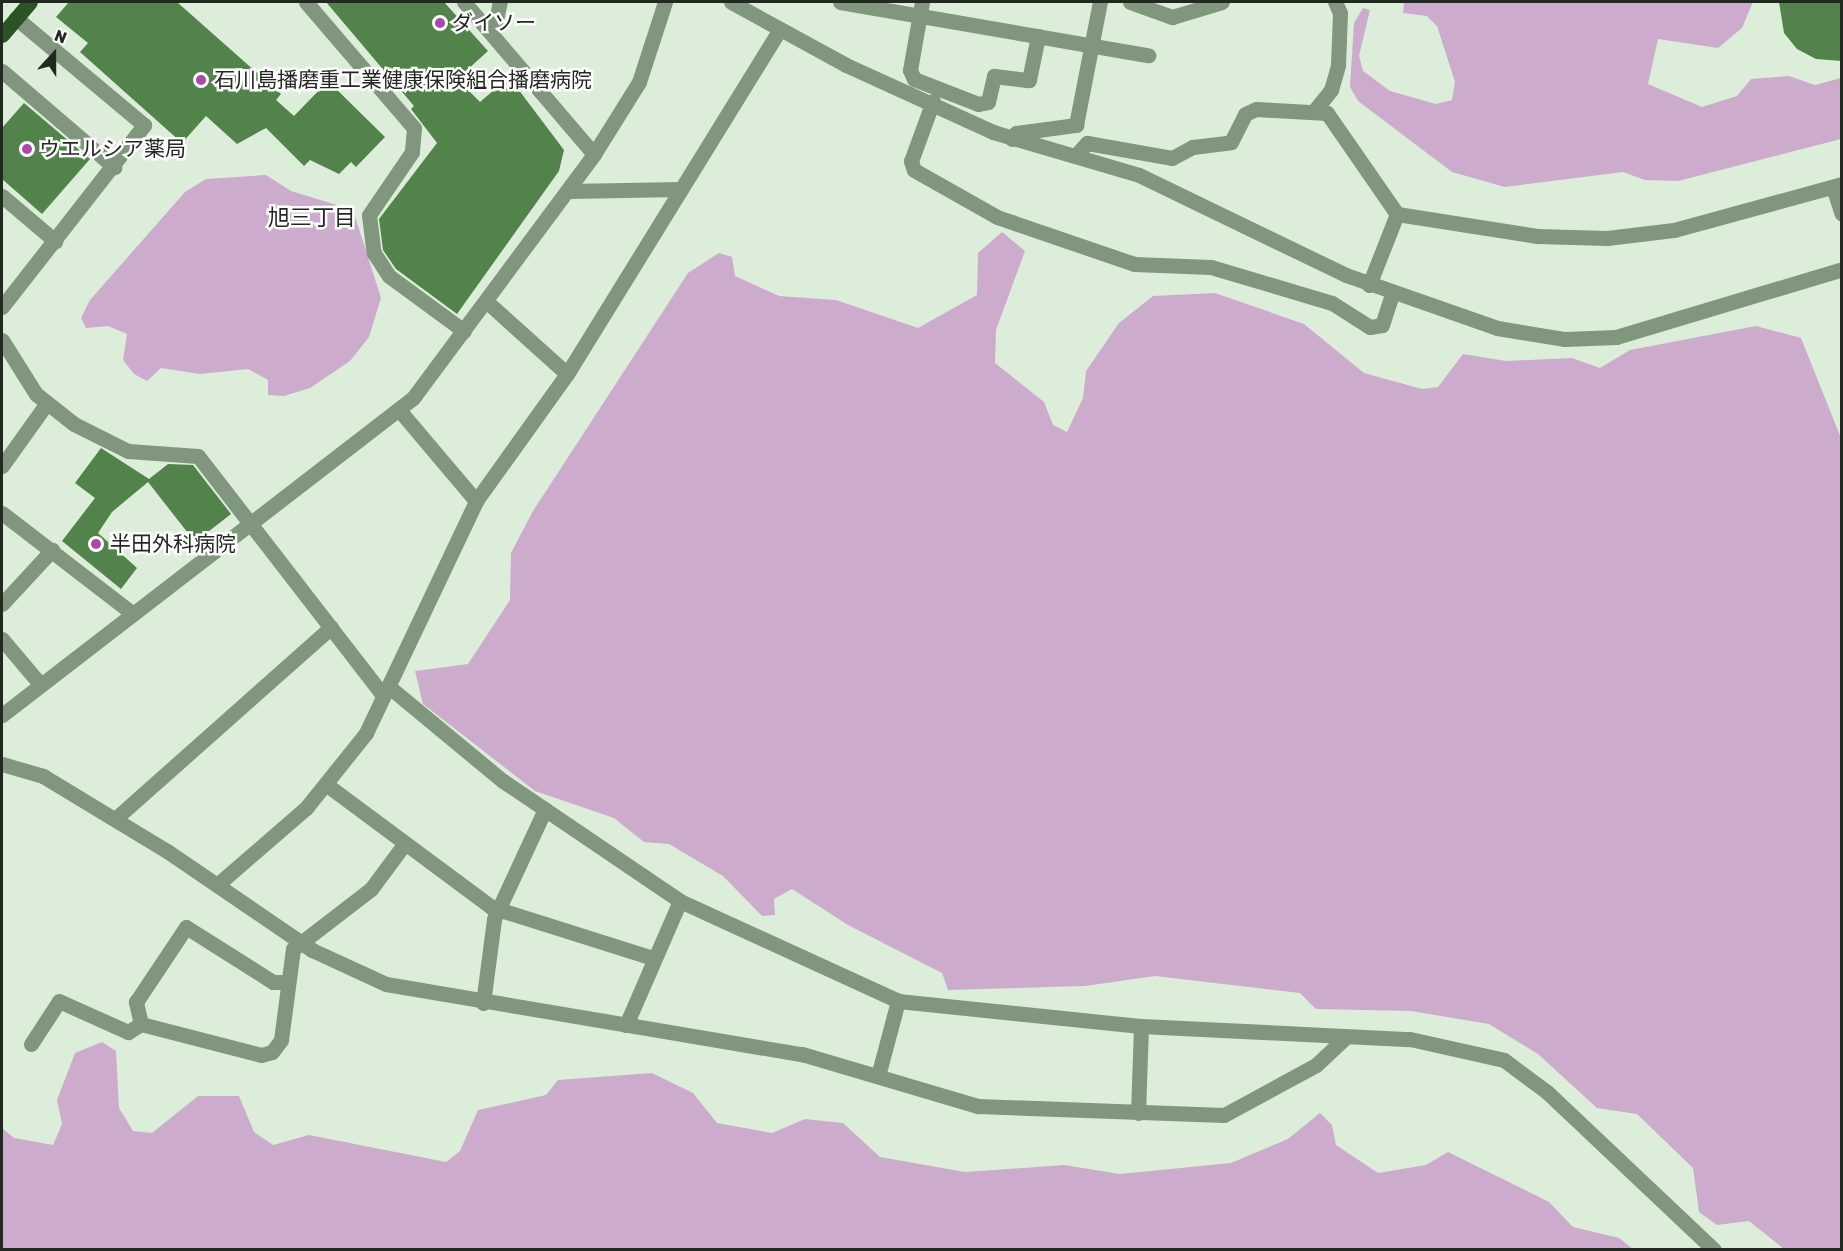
<!DOCTYPE html>
<html>
<head>
<meta charset="utf-8">
<style>
	body { margin:0 }
	#map { position:relative; width:1843px; height:1251px; overflow:hidden; background:#dceed9; font-family:Rubik,"Noto Sans JP",sans-serif }
	div>[style] { position:absolute }
	.green>* { inset:0; background:#cdabcd }
	.building>* { inset:0; background:#51834a }
	.street>* { height:15px; margin:-7.5px; padding:0 7.5px; transform-origin:7.5px; border-radius:7.5px; background:#80967d }
	.primary>* { height:15px; margin:-7.5px; padding:0 7.5px; transform-origin:7.5px; border-radius:7.5px; background:#2b5326 }
	.dots>* { width:16px; height:16px; translate:-50% -50%; box-sizing:border-box; border:3px solid #fff; border-radius:50% }
	span { translate:-50% -50%; white-space:nowrap; text-align:center; line-height:1.15; -webkit-text-stroke:5px #fff; paint-order:stroke }
	.poi-label { font-size:21px; color:#222921 }
	.left { translate:0 -50%; text-align:left }
	.neighbourhood-label { font-size:22px; color:#222921 }
	.frame { position:absolute; inset:0; border:3px solid #222921; pointer-events:none }
	.north { position:absolute; left:24px; top:24px; width:60px; height:60px; -webkit-text-stroke:4px #fff; paint-order:stroke; rotate:21deg; font-size:16px; font-weight:700; line-height:24px; text-align:center; color:#222921 }
	.north::after { content:''; display:block; margin:auto; width:21px; height:27px; background:#222921; clip-path:polygon(50% 0,100% 100%,50% 72%,0 100%) }
</style>
</head>
<body>
<div id="map">
	<div class="green">
		<i style="clip-path:polygon(1404px 2px,1753px 2px,1742px 28px,1718px 48px,1658px 39px,1648px 84px,1702px 107px,1737px 96px,1751px 79px,1789px 76px,1815px 85px,1841px 78px,1841px 139px,1678px 181px,1645px 180px,1623px 172px,1505px 187px,1452px 172px,1358px 101px,1350px 87px,1354px 23px,1363px 8px,1370px 10px,1359px 56px,1363px 71px,1390px 91px,1436px 104px,1452px 100px,1455px 82px,1437px 26px,1427px 16px,1403px 13px)"></i>
		<i style="clip-path:polygon(266px 175px,291px 191px,353px 210px,381px 298px,369px 337px,350px 361px,310px 388px,284px 396px,268px 395px,268px 380px,248px 369px,200px 374px,161px 368px,147px 381px,134px 374px,123px 360px,127px 334px,108px 326px,86px 328px,81px 318px,90px 300px,185px 192px,206px 179px)"></i>
		<i style="clip-path:polygon(1002px 232px,1025px 251px,996px 330px,995px 363px,1044px 402px,1053px 425px,1067px 432px,1083px 398px,1086px 371px,1119px 323px,1153px 296px,1215px 293px,1304px 324px,1364px 373px,1422px 389px,1438px 387px,1463px 354px,1506px 361px,1572px 358px,1600px 368px,1630px 350px,1756px 326px,1801px 338px,1841px 438px,1841px 1249px,1784px 1249px,1749px 1221px,1717px 1225px,1699px 1212px,1693px 1168px,1637px 1114px,1597px 1108px,1538px 1054px,1489px 1024px,1411px 1011px,1316px 1009px,1300px 993px,1155px 976px,1085px 986px,948px 990px,942px 973px,848px 925px,792px 889px,774px 899px,775px 915px,762px 916px,723px 876px,669px 844px,644px 842px,614px 818px,535px 791px,423px 704px,415px 671px,468px 664px,510px 600px,511px 553px,533px 511px,688px 273px,719px 253px,732px 257px,735px 276px,779px 296px,836px 300px,918px 328px,977px 295px,978px 253px)"></i>
		<i style="clip-path:polygon(102px 1042px,116px 1051px,119px 1108px,133px 1131px,152px 1133px,198px 1096px,239px 1096px,254px 1132px,273px 1145px,309px 1135px,446px 1162px,460px 1151px,478px 1110px,546px 1095px,558px 1080px,652px 1073px,693px 1093px,717px 1123px,772px 1133px,805px 1119px,843px 1123px,880px 1157px,965px 1172px,1064px 1165px,1120px 1174px,1231px 1163px,1288px 1139px,1320px 1113px,1332px 1125px,1336px 1145px,1378px 1173px,1426px 1165px,1448px 1152px,1549px 1202px,1573px 1227px,1619px 1238px,1633px 1249px,2px 1249px,2px 1128px,14px 1138px,53px 1145px,62px 1124px,57px 1100px,75px 1053px)"></i>
	</div>
	<div class="building">
		<i style="clip-path:polygon(69px 2px,177px 2px,281px 94px,276px 100px,294px 116px,328px 81px,385px 137px,356px 167px,351px 162px,339px 174px,310px 160px,304px 166px,266px 128px,237px 144px,206px 116px,182px 143px,80px 52px,88px 43px,56px 17px)"></i>
		<i style="clip-path:polygon(326px 2px,444px 2px,488px 51px,457px 79px,480px 102px,509px 77px,564px 150px,559px 171px,457px 314px,396px 269px,383px 250px,379px 219px,437px 143px,411px 109px,414px 106px)"></i>
		<i style="clip-path:polygon(1779px 2px,1842px 2px,1842px 61px,1816px 59px,1797px 49px,1784px 33px)"></i>
		<i style="clip-path:polygon(24px 103px,90px 159px,42px 214px,2px 179px,2px 128px)"></i>
		<i style="clip-path:polygon(101px 448px,149px 479px,168px 464px,193px 465px,231px 514px,195px 542px,148px 482px,112px 512px,98px 533px,137px 568px,121px 589px,62px 541px,95px 498px,75px 483px)"></i>
	</div>
	<div class="street">
		<i style="left:306px;top:2px;width:166px;rotate:49.4deg"></i>
		<i style="left:414px;top:128px;width:24px;rotate:95deg"></i>
		<i style="left:412px;top:152px;width:76px;rotate:124.3deg"></i>
		<i style="left:369px;top:215px;width:38px;rotate:83deg"></i>
		<i style="left:374px;top:253px;width:27px;rotate:57deg"></i>
		<i style="left:389px;top:276px;width:93px;rotate:36.3deg"></i>
		<i style="left:464px;top:2px;width:200px;rotate:49.5deg"></i>
		<i style="left:731px;top:2px;width:131px;rotate:28.7deg"></i>
		<i style="left:846px;top:65px;width:162px;rotate:24.5deg"></i>
		<i style="left:993px;top:132px;width:152px;rotate:16.4deg"></i>
		<i style="left:1139px;top:175px;width:230px;rotate:25.8deg"></i>
		<i style="left:1346px;top:275px;width:160px;rotate:19.3deg"></i>
		<i style="left:1497px;top:328px;width:69px;rotate:9.2deg"></i>
		<i style="left:1565px;top:339px;width:51px;rotate:-2.2deg"></i>
		<i style="left:1616px;top:337px;width:236px;rotate:-16.7deg"></i>
		<i style="left:840px;top:2px;width:313px;rotate:9.8deg"></i>
		<i style="left:922px;top:2px;width:69px;rotate:100deg"></i>
		<i style="left:910px;top:70px;width:10px;rotate:66deg"></i>
		<i style="left:914px;top:79px;width:69px;rotate:21.3deg"></i>
		<i style="left:978px;top:104px;width:10px;rotate:-11deg"></i>
		<i style="left:988px;top:102px;width:27px;rotate:-77deg"></i>
		<i style="left:994px;top:76px;width:35px;rotate:7deg"></i>
		<i style="left:1029px;top:80px;width:45px;rotate:-78.4deg"></i>
		<i style="left:1130px;top:2px;width:45px;rotate:19.7deg"></i>
		<i style="left:1172px;top:17px;width:52px;rotate:-16.7deg"></i>
		<i style="left:493px;top:34px;width:33px;rotate:-78deg"></i>
		<i style="left:2px;top:71px;width:148px;rotate:40.6deg"></i>
		<i style="left:933px;top:101px;width:64px;rotate:110.1deg"></i>
		<i style="left:911px;top:161px;width:9px;rotate:72deg"></i>
		<i style="left:914px;top:170px;width:95px;rotate:29.5deg"></i>
		<i style="left:997px;top:217px;width:145px;rotate:18.9deg"></i>
		<i style="left:1134px;top:264px;width:77px;rotate:2.2deg"></i>
		<i style="left:1211px;top:267px;width:126px;rotate:16.6deg"></i>
		<i style="left:1332px;top:303px;width:45px;rotate:32.3deg"></i>
		<i style="left:1370px;top:327px;width:12px;rotate:-9deg"></i>
		<i style="left:1382px;top:325px;width:33px;rotate:-72deg"></i>
		<i style="left:1314px;top:111px;width:27px;rotate:-51deg"></i>
		<i style="left:1331px;top:90px;width:26px;rotate:-74deg"></i>
		<i style="left:1338px;top:65px;width:52px;rotate:-87.8deg"></i>
		<i style="left:1340px;top:13px;width:12px;rotate:-114deg"></i>
		<i style="left:1012px;top:139px;width:7px;rotate:-56deg"></i>
		<i style="left:1016px;top:133px;width:61px;rotate:-7.6deg"></i>
		<i style="left:1076px;top:125px;width:125px;rotate:-79deg"></i>
		<i style="left:1077px;top:154px;width:15px;rotate:-48deg"></i>
		<i style="left:1087px;top:143px;width:86px;rotate:10deg"></i>
		<i style="left:1172px;top:158px;width:24px;rotate:-28deg"></i>
		<i style="left:1193px;top:147px;width:38px;rotate:-7deg"></i>
		<i style="left:1231px;top:142px;width:31px;rotate:-63deg"></i>
		<i style="left:1245px;top:114px;width:12px;rotate:-24deg"></i>
		<i style="left:1256px;top:109px;width:71px;rotate:3.2deg"></i>
		<i style="left:1327px;top:113px;width:123px;rotate:55.3deg"></i>
		<i style="left:1833px;top:187px;width:28px;rotate:72deg"></i>
		<i style="left:568px;top:191px;width:113px;rotate:-1deg"></i>
		<i style="left:2px;top:196px;width:70px;rotate:40.3deg"></i>
		<i style="left:1369px;top:285px;width:76px;rotate:-68.5deg"></i>
		<i style="left:1397px;top:214px;width:142px;rotate:8.9deg"></i>
		<i style="left:1537px;top:236px;width:70px;rotate:1.6deg"></i>
		<i style="left:1607px;top:238px;width:67px;rotate:-6.8deg"></i>
		<i style="left:1674px;top:230px;width:174px;rotate:-15.3deg"></i>
		<i style="left:486px;top:301px;width:109px;rotate:42deg"></i>
		<i style="left:2px;top:307px;width:231px;rotate:-52deg"></i>
		<i style="left:144px;top:125px;width:167px;rotate:-140.1deg"></i>
		<i style="left:2px;top:340px;width:64px;rotate:57.8deg"></i>
		<i style="left:36px;top:394px;width:48px;rotate:38.3deg"></i>
		<i style="left:74px;top:424px;width:60px;rotate:26.6deg"></i>
		<i style="left:128px;top:451px;width:70px;rotate:4.1deg"></i>
		<i style="left:198px;top:456px;width:302px;rotate:52.3deg"></i>
		<i style="left:400px;top:411px;width:118px;rotate:49.8deg"></i>
		<i style="left:2px;top:466px;width:77px;rotate:-54.5deg"></i>
		<i style="left:2px;top:513px;width:165px;rotate:37.6deg"></i>
		<i style="left:2px;top:604px;width:74px;rotate:-47.2deg"></i>
		<i style="left:2px;top:639px;width:59px;rotate:49.8deg"></i>
		<i style="left:388px;top:686px;width:149px;rotate:39.6deg"></i>
		<i style="left:503px;top:781px;width:214px;rotate:34.1deg"></i>
		<i style="left:680px;top:901px;width:240px;rotate:24.6deg"></i>
		<i style="left:898px;top:1001px;width:244px;rotate:5.9deg"></i>
		<i style="left:1141px;top:1026px;width:269px;rotate:2.8deg"></i>
		<i style="left:1410px;top:1039px;width:96px;rotate:12.6deg"></i>
		<i style="left:1504px;top:1060px;width:54px;rotate:36.7deg"></i>
		<i style="left:1547px;top:1092px;width:230px;rotate:43.4deg"></i>
		<i style="left:2px;top:715px;width:519px;rotate:-37.64deg"></i>
		<i style="left:413px;top:398px;width:304px;rotate:-53.4deg"></i>
		<i style="left:594px;top:154px;width:85px;rotate:-58deg"></i>
		<i style="left:639px;top:82px;width:84px;rotate:-72deg"></i>
		<i style="left:2px;top:764px;width:43px;rotate:16.3deg"></i>
		<i style="left:43px;top:776px;width:145px;rotate:31.2deg"></i>
		<i style="left:167px;top:851px;width:176px;rotate:34.3deg"></i>
		<i style="left:312px;top:950px;width:81px;rotate:24.7deg"></i>
		<i style="left:386px;top:984px;width:422px;rotate:9.6deg"></i>
		<i style="left:802px;top:1054px;width:184px;rotate:16.5deg"></i>
		<i style="left:978px;top:1106px;width:246px;rotate:2.1deg"></i>
		<i style="left:1224px;top:1115px;width:105px;rotate:-28.5deg"></i>
		<i style="left:1316px;top:1065px;width:42px;rotate:-43.1deg"></i>
		<i style="left:327px;top:785px;width:204px;rotate:36.6deg"></i>
		<i style="left:491px;top:907px;width:170px;rotate:17.5deg"></i>
		<i style="left:115px;top:819px;width:289px;rotate:-41.6deg"></i>
		<i style="left:217px;top:885px;width:118px;rotate:-40.9deg"></i>
		<i style="left:306px;top:808px;width:96px;rotate:-51.3deg"></i>
		<i style="left:366px;top:733px;width:257px;rotate:-64.6deg"></i>
		<i style="left:476px;top:501px;width:156px;rotate:-54.4deg"></i>
		<i style="left:567px;top:374px;width:403px;rotate:-58.3deg"></i>
		<i style="left:483px;top:1003px;width:85px;rotate:-82.5deg"></i>
		<i style="left:494px;top:919px;width:121px;rotate:-65.1deg"></i>
		<i style="left:141px;top:1024px;width:124px;rotate:14.5deg"></i>
		<i style="left:261px;top:1055px;width:11px;rotate:-15deg"></i>
		<i style="left:272px;top:1052px;width:15px;rotate:-53deg"></i>
		<i style="left:281px;top:1040px;width:92px;rotate:-82.5deg"></i>
		<i style="left:293px;top:949px;width:98px;rotate:-37.6deg"></i>
		<i style="left:371px;top:889px;width:57px;rotate:-53.5deg"></i>
		<i style="left:626px;top:1025px;width:135px;rotate:-66.5deg"></i>
		<i style="left:31px;top:1044px;width:51px;rotate:-56.9deg"></i>
		<i style="left:59px;top:1001px;width:76px;rotate:24.2deg"></i>
		<i style="left:128px;top:1032px;width:15px;rotate:-32deg"></i>
		<i style="left:141px;top:1024px;width:23px;rotate:-103deg"></i>
		<i style="left:136px;top:1002px;width:90px;rotate:-56.3deg"></i>
		<i style="left:186px;top:927px;width:103px;rotate:32.3deg"></i>
		<i style="left:273px;top:982px;width:13px"></i>
		<i style="left:878px;top:1076px;width:78px;rotate:-75.1deg"></i>
		<i style="left:1138px;top:1113px;width:87px;rotate:-88deg"></i>
	</div>
	<div class="primary">
		<i style="left:2px;top:35px;width:43px;rotate:-49.7deg"></i>
	</div>
	<div class="dots">
		<i style="left:440px;top:23px;background:#ab47ad"></i>
		<i style="left:201px;top:80px;background:#ab47ad"></i>
		<i style="left:27px;top:149px;background:#ab47ad"></i>
		<i style="left:96px;top:544px;background:#ab47ad"></i>
	</div>
	<div class="poi-label">
		<span class="left" style="left:452px;top:23px">ダイソー</span>
		<span class="left" style="left:214px;top:80px">石川島播磨重工業健康保険組合播磨病院</span>
		<span class="left" style="left:39px;top:149px">ウエルシア薬局</span>
		<span class="left" style="left:110px;top:544px">半田外科病院</span>
	</div>
	<div class="neighbourhood-label">
		<span style="left:312px;top:218px">旭三丁目</span>
	</div>
	<div class="frame"></div>
	<div class="north">N</div>
</div>
</body>
</html>
